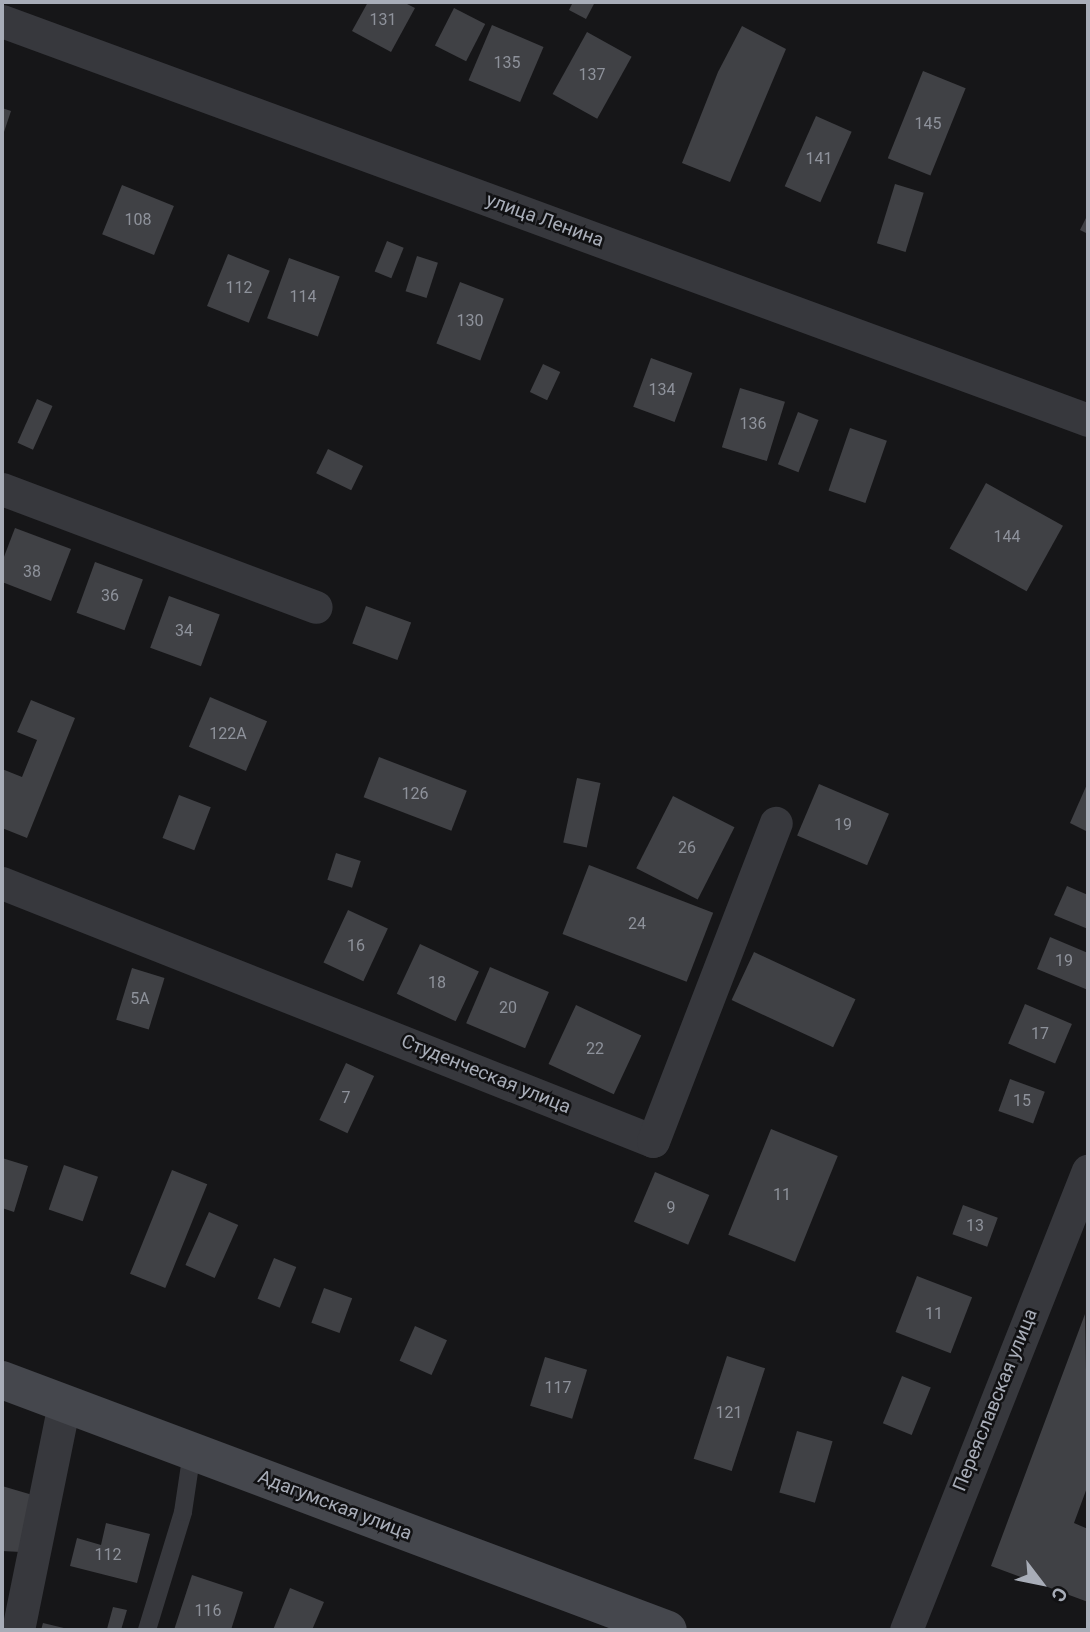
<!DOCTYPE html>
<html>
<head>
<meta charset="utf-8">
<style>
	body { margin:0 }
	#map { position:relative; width:1090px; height:1632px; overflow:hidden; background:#161618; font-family:Roboto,sans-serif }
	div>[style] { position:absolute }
	.building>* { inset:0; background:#404145; transform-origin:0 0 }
	.lane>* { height:18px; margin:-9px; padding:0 9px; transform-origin:9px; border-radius:9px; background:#37383d }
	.street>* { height:33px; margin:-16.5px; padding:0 16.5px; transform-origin:16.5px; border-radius:16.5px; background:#37383d }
	.secondary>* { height:38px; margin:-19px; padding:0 19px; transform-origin:19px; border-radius:19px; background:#45474d }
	span { translate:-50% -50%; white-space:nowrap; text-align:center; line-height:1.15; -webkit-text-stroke:5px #111113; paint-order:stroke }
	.number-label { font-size:16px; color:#8e929b }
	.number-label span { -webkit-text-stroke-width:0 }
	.street-label { font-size:19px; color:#a8adb8 }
	.frame { position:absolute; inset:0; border:4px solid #a8adb8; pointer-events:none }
	.north { position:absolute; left:1006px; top:1548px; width:70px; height:70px; -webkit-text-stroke:5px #111113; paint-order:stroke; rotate:122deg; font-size:19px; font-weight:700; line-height:28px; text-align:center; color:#a8adb8 }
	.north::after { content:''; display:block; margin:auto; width:24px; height:32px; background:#a8adb8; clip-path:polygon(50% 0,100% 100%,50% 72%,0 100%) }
</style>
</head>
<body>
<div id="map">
	<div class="building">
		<i style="clip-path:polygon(368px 2px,403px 2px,415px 8px,391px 52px,352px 31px)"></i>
		<i style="clip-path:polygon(573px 2px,595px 2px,586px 19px,569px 10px)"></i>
		<i style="left:454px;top:8px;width:35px;height:42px;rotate:27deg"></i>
		<i style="left:492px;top:25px;width:56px;height:60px;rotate:23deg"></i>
		<i style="clip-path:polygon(742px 26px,786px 49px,730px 182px,682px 163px,718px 72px)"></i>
		<i style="left:587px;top:32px;width:51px;height:71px;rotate:29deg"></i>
		<i style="left:923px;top:71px;width:46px;height:94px;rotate:22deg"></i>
		<i style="clip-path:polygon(2px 108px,11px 111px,2px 138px)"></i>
		<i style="left:816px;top:116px;width:39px;height:77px;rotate:24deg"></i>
		<i style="left:895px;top:184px;width:30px;height:62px;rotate:17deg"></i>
		<i style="left:122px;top:185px;width:56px;height:53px;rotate:22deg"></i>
		<i style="clip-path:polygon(1088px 214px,1088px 234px,1080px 230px)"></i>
		<i style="left:387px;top:241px;width:18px;height:33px;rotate:22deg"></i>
		<i style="left:228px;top:254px;width:45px;height:56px;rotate:22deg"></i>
		<i style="left:417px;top:256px;width:22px;height:37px;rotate:18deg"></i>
		<i style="left:289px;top:258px;width:54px;height:64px;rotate:20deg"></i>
		<i style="left:460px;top:282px;width:47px;height:66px;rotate:21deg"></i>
		<i style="left:651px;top:358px;width:44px;height:52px;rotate:20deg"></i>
		<i style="left:543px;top:364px;width:19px;height:31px;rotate:25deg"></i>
		<i style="left:740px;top:388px;width:47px;height:62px;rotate:17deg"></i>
		<i style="left:37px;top:399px;width:17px;height:48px;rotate:24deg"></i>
		<i style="left:798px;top:412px;width:22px;height:56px;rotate:21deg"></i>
		<i style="left:850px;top:428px;width:39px;height:66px;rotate:19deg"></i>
		<i style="left:328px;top:449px;width:39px;height:27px;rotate:26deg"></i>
		<i style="left:986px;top:483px;width:88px;height:75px;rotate:29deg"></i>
		<i style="clip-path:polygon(15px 528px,71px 549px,51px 601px,2px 582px,2px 562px)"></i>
		<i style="left:95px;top:562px;width:51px;height:54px;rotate:20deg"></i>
		<i style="left:169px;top:596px;width:54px;height:55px;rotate:20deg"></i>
		<i style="left:366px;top:606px;width:48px;height:40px;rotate:20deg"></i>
		<i style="left:210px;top:697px;width:62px;height:54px;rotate:23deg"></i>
		<i style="clip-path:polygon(31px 700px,75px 718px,27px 838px,2px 828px,2px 769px,22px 777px,37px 740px,17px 732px)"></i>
		<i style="left:379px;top:757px;width:94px;height:43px;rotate:21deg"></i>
		<i style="left:577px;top:778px;width:24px;height:66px;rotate:12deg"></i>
		<i style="clip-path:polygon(1088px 782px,1088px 832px,1070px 823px)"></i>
		<i style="left:819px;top:784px;width:76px;height:56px;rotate:23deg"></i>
		<i style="left:179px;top:795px;width:34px;height:46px;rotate:21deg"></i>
		<i style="left:673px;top:796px;width:69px;height:81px;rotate:27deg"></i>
		<i style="left:336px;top:853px;width:26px;height:28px;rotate:18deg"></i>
		<i style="left:589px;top:865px;width:133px;height:74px;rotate:21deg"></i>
		<i style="clip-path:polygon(1067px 886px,1088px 895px,1088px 929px,1054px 915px)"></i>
		<i style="left:348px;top:910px;width:44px;height:58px;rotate:25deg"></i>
		<i style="clip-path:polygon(1050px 937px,1088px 953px,1088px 990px,1037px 969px)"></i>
		<i style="left:420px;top:944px;width:65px;height:55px;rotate:25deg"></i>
		<i style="left:754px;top:952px;width:112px;height:53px;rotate:25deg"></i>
		<i style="left:490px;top:967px;width:64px;height:61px;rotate:23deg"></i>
		<i style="left:132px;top:968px;width:34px;height:54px;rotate:17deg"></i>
		<i style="left:1025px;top:1004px;width:51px;height:43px;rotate:23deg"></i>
		<i style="left:576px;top:1005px;width:72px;height:65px;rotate:25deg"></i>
		<i style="left:346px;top:1063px;width:31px;height:63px;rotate:25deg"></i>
		<i style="left:1010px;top:1079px;width:37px;height:34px;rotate:20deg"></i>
		<i style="left:771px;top:1129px;width:72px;height:114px;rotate:22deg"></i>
		<i style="clip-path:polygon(2px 1158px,28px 1166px,14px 1212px,2px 1208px)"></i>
		<i style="left:64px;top:1165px;width:36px;height:47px;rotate:19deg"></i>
		<i style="left:172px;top:1170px;width:38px;height:112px;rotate:22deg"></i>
		<i style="left:655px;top:1172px;width:59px;height:54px;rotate:23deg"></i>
		<i style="left:963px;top:1205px;width:37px;height:31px;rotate:20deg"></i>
		<i style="left:209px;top:1212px;width:32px;height:58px;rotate:24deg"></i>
		<i style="left:274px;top:1258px;width:24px;height:44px;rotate:22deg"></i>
		<i style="left:917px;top:1276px;width:59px;height:60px;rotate:21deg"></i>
		<i style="left:324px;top:1288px;width:30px;height:37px;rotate:20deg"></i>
		<i style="clip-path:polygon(1085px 1314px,1088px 1485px,1074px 1523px,1088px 1529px,1088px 1602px,991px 1566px)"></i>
		<i style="left:415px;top:1326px;width:35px;height:38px;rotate:24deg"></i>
		<i style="left:727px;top:1356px;width:40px;height:108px;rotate:18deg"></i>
		<i style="left:545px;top:1357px;width:44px;height:51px;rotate:17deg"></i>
		<i style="left:902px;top:1376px;width:31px;height:51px;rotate:22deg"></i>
		<i style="left:797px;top:1431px;width:37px;height:64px;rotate:16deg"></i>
		<i style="clip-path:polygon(2px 1486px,36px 1496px,21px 1552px,2px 1551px)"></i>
		<i style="clip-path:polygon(106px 1523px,150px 1534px,137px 1583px,70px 1566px,77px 1538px,101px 1545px)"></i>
		<i style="clip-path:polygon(192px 1575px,243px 1592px,231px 1630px,174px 1630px)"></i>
		<i style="clip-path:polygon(290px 1588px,324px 1602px,312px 1630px,273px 1630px)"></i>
		<i style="clip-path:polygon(113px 1607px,127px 1610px,121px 1630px,107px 1629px)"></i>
		<i style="clip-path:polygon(43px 1623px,68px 1629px,68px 1630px,41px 1630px)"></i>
	</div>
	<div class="lane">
		<i style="left:147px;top:1630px;width:123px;rotate:-73deg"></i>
		<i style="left:183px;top:1512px;width:61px;rotate:-81.5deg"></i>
	</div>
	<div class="street">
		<i style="left:2px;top:21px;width:1157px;rotate:20.17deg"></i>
		<i style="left:2px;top:489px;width:335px;rotate:20.6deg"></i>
		<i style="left:2px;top:883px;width:700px;rotate:21.62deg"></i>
		<i style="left:653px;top:1141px;width:341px;rotate:-68.9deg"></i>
		<i style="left:18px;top:1630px;width:231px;rotate:-78.5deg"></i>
		<i style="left:906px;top:1630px;width:494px;rotate:-68.4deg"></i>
	</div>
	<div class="secondary">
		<i style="left:2px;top:1380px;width:711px;rotate:20.57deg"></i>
	</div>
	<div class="number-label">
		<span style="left:383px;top:20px">131</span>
		<span style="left:507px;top:63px">135</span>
		<span style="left:592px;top:75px">137</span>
		<span style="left:928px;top:124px">145</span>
		<span style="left:819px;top:159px">141</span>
		<span style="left:138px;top:220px">108</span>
		<span style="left:239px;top:288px">112</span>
		<span style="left:303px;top:297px">114</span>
		<span style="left:470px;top:321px">130</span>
		<span style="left:662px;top:390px">134</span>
		<span style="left:753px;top:424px">136</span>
		<span style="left:1007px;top:537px">144</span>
		<span style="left:32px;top:572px">38</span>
		<span style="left:110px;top:596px">36</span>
		<span style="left:184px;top:631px">34</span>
		<span style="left:228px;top:734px">122А</span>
		<span style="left:415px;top:794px">126</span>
		<span style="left:843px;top:825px">19</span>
		<span style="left:687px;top:848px">26</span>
		<span style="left:637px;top:924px">24</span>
		<span style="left:356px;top:946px">16</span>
		<span style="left:1064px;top:961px">19</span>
		<span style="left:437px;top:983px">18</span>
		<span style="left:140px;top:999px">5А</span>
		<span style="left:508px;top:1008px">20</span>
		<span style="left:1040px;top:1034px">17</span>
		<span style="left:595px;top:1049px">22</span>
		<span style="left:346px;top:1098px">7</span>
		<span style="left:1022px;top:1101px">15</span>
		<span style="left:782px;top:1195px">11</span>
		<span style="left:671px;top:1208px">9</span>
		<span style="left:975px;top:1226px">13</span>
		<span style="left:934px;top:1314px">11</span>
		<span style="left:558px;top:1388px">117</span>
		<span style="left:729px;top:1413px">121</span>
		<span style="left:108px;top:1555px">112</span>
		<span style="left:208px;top:1611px">116</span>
	</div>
	<div class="street-label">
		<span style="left:545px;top:220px;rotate:20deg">улица Ленина</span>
		<span style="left:486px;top:1074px;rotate:22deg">Студенческая улица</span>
		<span style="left:995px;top:1400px;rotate:-68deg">Переяславская улица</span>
		<span style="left:335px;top:1505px;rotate:21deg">Адагумская улица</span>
	</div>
	<div class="frame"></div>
	<div class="north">С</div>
</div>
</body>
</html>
